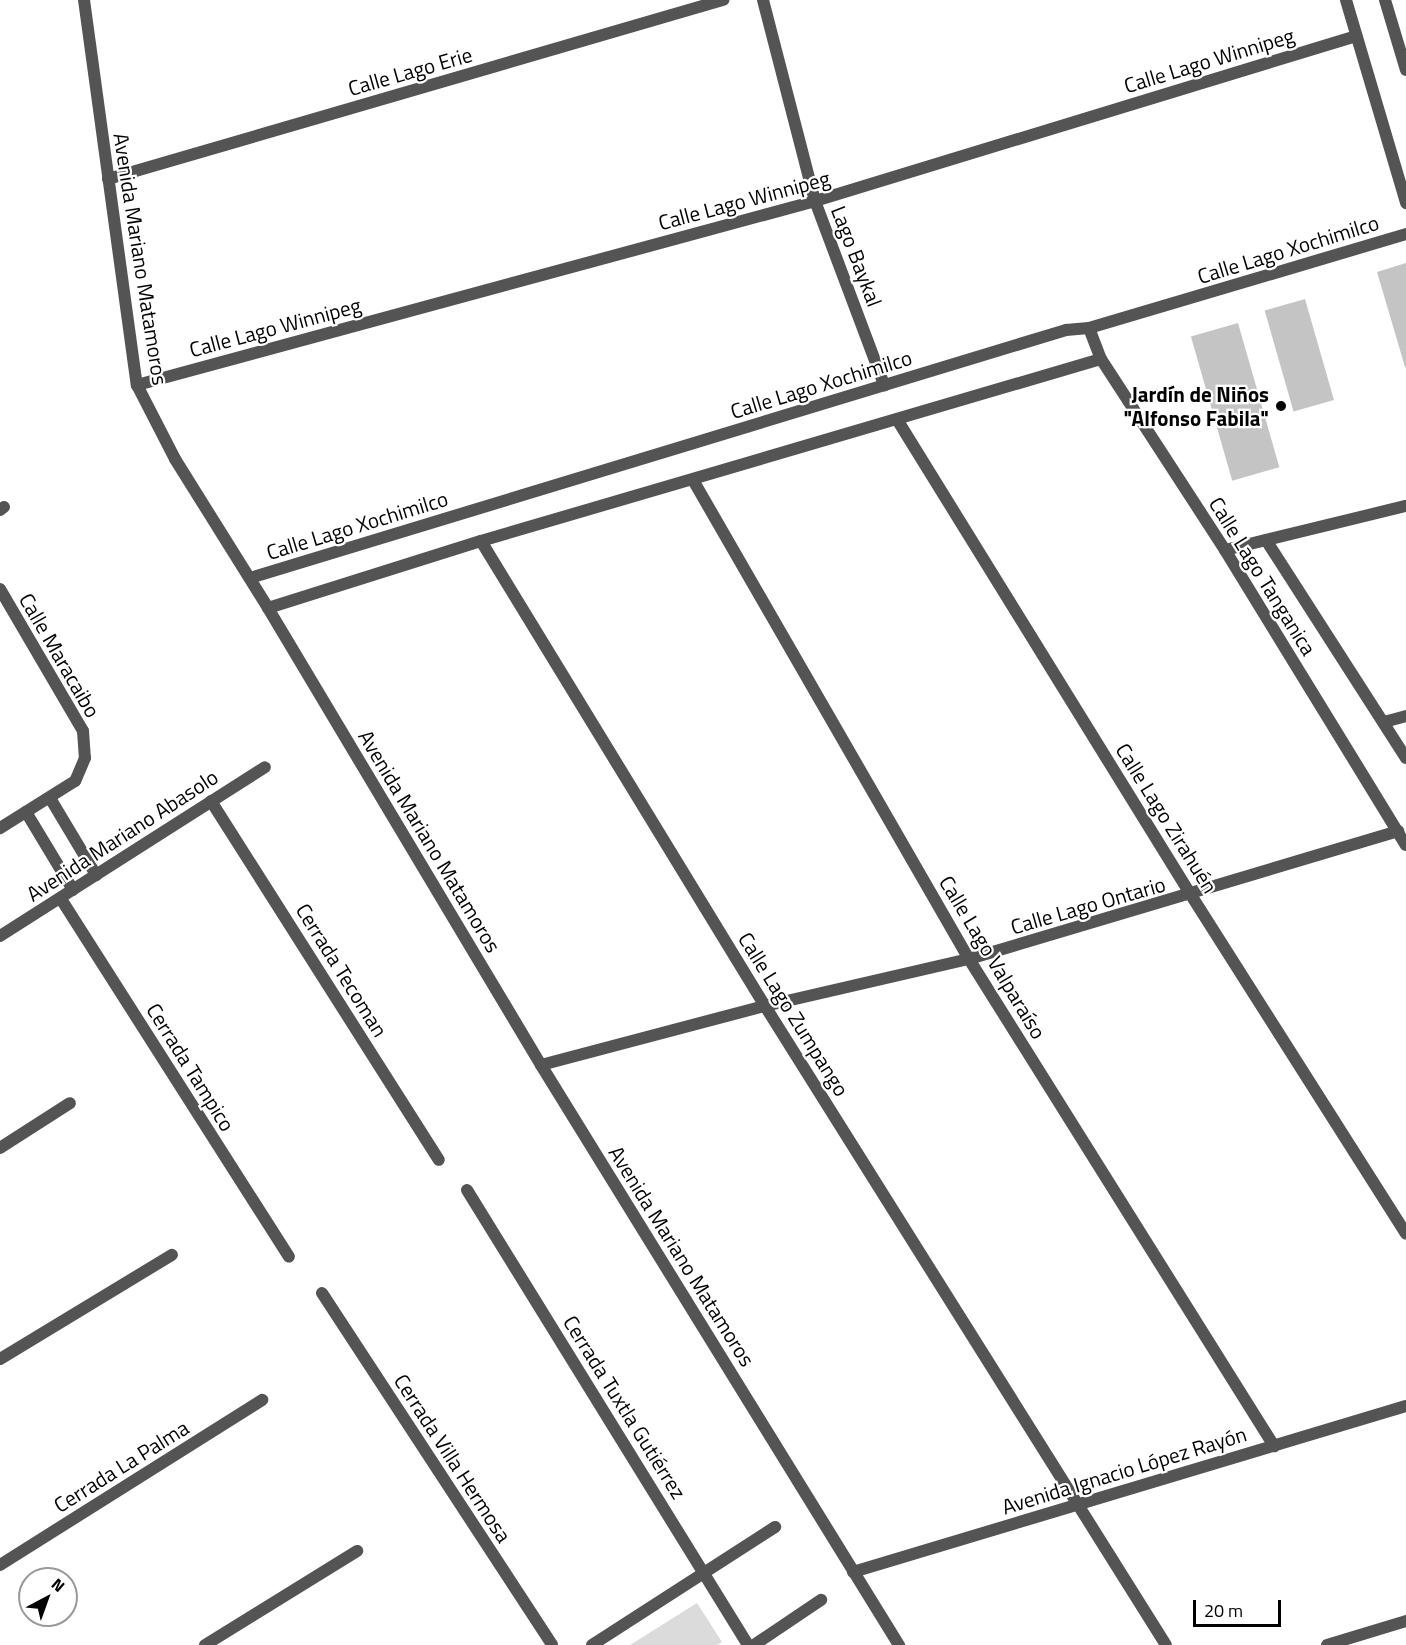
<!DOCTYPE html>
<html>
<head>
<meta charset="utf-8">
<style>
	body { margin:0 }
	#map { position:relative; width:1406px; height:1645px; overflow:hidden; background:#fff; font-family:"Titillium Web",sans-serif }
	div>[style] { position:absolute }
	.green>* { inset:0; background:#dbdbdb }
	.building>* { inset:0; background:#c4c4c4; transform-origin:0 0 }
	.minor>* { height:12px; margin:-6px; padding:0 6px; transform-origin:6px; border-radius:6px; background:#545454 }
	.tertiary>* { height:12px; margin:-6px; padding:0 6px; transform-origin:6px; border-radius:6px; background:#545454 }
	.dots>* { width:16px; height:16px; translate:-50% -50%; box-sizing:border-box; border:3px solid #fff; border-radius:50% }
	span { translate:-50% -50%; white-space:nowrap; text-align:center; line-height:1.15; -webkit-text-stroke:4.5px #fff; paint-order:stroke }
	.street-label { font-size:21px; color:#000 }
	.poi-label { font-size:21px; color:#000; font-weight:700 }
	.right { translate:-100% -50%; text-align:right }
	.north { position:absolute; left:18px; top:1567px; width:60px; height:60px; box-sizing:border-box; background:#fff; border:2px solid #999; border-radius:50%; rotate:41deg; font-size:16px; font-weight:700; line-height:24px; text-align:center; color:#000 }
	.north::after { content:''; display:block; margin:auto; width:21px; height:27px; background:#000; clip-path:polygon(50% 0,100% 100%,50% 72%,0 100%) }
	.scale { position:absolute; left:1193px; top:1600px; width:88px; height:27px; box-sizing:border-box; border:3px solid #000; border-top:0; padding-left:8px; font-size:18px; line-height:21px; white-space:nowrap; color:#000; -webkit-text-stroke:4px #fff; paint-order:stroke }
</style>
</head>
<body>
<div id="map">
	<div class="green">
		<i style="clip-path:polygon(697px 1603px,722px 1642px,717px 1645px,630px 1645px)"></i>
	</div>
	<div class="building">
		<i style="clip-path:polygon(1406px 263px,1406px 367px,1405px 367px,1377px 272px)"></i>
		<i style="left:1305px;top:299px;width:105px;height:42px;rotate:74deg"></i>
		<i style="left:1238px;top:323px;width:150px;height:49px;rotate:74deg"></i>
	</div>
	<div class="minor">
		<i style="left:763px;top:0;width:208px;rotate:75.5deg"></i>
		<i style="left:815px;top:201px;width:197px;rotate:69.4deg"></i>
		<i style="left:1346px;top:0;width:212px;rotate:73.5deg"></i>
		<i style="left:1385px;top:0;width:73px;rotate:73.3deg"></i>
		<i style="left:108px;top:179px;width:641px;rotate:-16.23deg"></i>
		<i style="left:1089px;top:328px;width:33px;rotate:69deg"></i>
		<i style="left:1101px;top:359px;width:228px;rotate:57deg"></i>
		<i style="left:1225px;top:550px;width:346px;rotate:58.5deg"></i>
		<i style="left:137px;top:385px;width:703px;rotate:-15.18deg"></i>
		<i style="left:815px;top:201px;width:566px;rotate:-16.96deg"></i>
		<i style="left:898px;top:421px;width:557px;rotate:58.28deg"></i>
		<i style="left:1191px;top:895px;width:401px;rotate:57.6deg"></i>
		<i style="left:693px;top:480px;width:553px;rotate:60.05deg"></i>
		<i style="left:969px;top:959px;width:575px;rotate:57.94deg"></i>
		<i style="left:0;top:510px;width:5px;rotate:-37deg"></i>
		<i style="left:1266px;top:540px;width:259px;rotate:57.3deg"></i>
		<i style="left:481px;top:541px;width:545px;rotate:58.59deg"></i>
		<i style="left:765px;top:1006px;width:754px;rotate:57.89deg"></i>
		<i style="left:1225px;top:550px;width:186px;rotate:-13.7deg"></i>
		<i style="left:250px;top:578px;width:853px;rotate:-16.91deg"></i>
		<i style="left:1066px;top:330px;width:23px;rotate:-5deg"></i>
		<i style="left:1089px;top:328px;width:331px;rotate:-16.5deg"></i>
		<i style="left:0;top:589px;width:164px;rotate:59.7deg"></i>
		<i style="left:83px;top:731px;width:27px;rotate:86deg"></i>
		<i style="left:85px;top:758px;width:25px;rotate:113deg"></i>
		<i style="left:75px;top:781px;width:89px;rotate:147.9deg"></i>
		<i style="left:268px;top:608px;width:223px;rotate:-17.5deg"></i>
		<i style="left:481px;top:541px;width:646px;rotate:-16.36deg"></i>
		<i style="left:1384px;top:722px;width:23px;rotate:-15deg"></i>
		<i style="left:50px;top:798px;width:90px;rotate:59.1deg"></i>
		<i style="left:211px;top:801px;width:425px;rotate:57.6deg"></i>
		<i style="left:26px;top:812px;width:91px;rotate:58.9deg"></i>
		<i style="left:61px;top:899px;width:424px;rotate:57.5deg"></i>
		<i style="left:0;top:936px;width:314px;rotate:-32.5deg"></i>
		<i style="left:541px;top:1065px;width:232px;rotate:-14.8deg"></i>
		<i style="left:765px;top:1006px;width:209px;rotate:-13deg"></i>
		<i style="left:969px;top:959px;width:448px;rotate:-16.6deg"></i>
		<i style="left:0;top:1148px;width:83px;rotate:-32.7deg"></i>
		<i style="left:467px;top:1190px;width:535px;rotate:58.3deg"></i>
		<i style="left:322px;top:1293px;width:420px;rotate:56.8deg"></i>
		<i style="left:0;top:1359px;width:201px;rotate:-31.2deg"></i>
		<i style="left:0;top:1565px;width:310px;rotate:-32.2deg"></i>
		<i style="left:853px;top:1572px;width:577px;rotate:-16.71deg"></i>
		<i style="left:205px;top:1645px;width:179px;rotate:-31.7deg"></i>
		<i style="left:592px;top:1645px;width:218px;rotate:-32.8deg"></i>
		<i style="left:754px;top:1645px;width:81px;rotate:-33.9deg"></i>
		<i style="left:1327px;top:1645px;width:83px;rotate:-16.9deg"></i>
	</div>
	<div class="tertiary">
		<i style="left:84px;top:0;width:389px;rotate:82.2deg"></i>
		<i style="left:137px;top:385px;width:83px;rotate:62.8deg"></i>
		<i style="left:175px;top:459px;width:176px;rotate:58deg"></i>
		<i style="left:268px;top:608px;width:532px;rotate:59.15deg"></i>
		<i style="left:541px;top:1065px;width:682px;rotate:58.32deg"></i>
	</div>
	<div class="dots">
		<i style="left:1281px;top:406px;background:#000"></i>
	</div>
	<div class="street-label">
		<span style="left:1209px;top:60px;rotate:-17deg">Calle Lago Winnipeg</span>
		<span style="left:410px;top:71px;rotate:-16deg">Calle Lago Erie</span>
		<span style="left:744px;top:200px;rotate:-15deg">Calle Lago Winnipeg</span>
		<span style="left:1288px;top:249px;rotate:-17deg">Calle Lago Xochimilco</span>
		<span style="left:857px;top:256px;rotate:69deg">Lago Baykal</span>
		<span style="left:141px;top:259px;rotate:81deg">Avenida Mariano Matamoros</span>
		<span style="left:275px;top:327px;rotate:-15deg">Calle Lago Winnipeg</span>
		<span style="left:821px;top:384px;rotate:-17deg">Calle Lago Xochimilco</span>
		<span style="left:357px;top:525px;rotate:-17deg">Calle Lago Xochimilco</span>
		<span style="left:1263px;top:576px;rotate:58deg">Calle Lago Tanganica</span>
		<span style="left:60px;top:655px;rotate:60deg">Calle Maracaibo</span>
		<span style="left:1167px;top:818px;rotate:58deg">Calle Lago Zirahuén</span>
		<span style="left:122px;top:835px;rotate:-33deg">Avenida Mariano Abasolo</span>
		<span style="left:430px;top:841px;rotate:59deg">Avenida Mariano Matamoros</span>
		<span style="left:1088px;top:905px;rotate:-16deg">Calle Lago Ontario</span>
		<span style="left:993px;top:957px;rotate:59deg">Calle Lago Valparaíso</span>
		<span style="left:342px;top:970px;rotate:58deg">Cerrada Tecoman</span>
		<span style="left:794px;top:1014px;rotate:58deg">Calle Lago Zumpango</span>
		<span style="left:191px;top:1067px;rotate:58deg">Cerrada Tampico</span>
		<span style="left:682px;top:1256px;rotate:58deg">Avenida Mariano Matamoros</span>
		<span style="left:625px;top:1407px;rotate:58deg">Cerrada Tuxtla Gutiérrez</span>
		<span style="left:453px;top:1458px;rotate:57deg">Cerrada Villa Hermosa</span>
		<span style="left:121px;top:1466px;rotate:-32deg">Cerrada La Palma</span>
		<span style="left:1124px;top:1470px;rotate:-17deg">Avenida Ignacio López Rayón</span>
	</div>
	<div class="poi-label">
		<span class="right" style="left:1269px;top:406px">Jardín de Niños<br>"Alfonso Fabila"</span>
	</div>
	<div class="north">N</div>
	<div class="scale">20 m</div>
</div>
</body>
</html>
